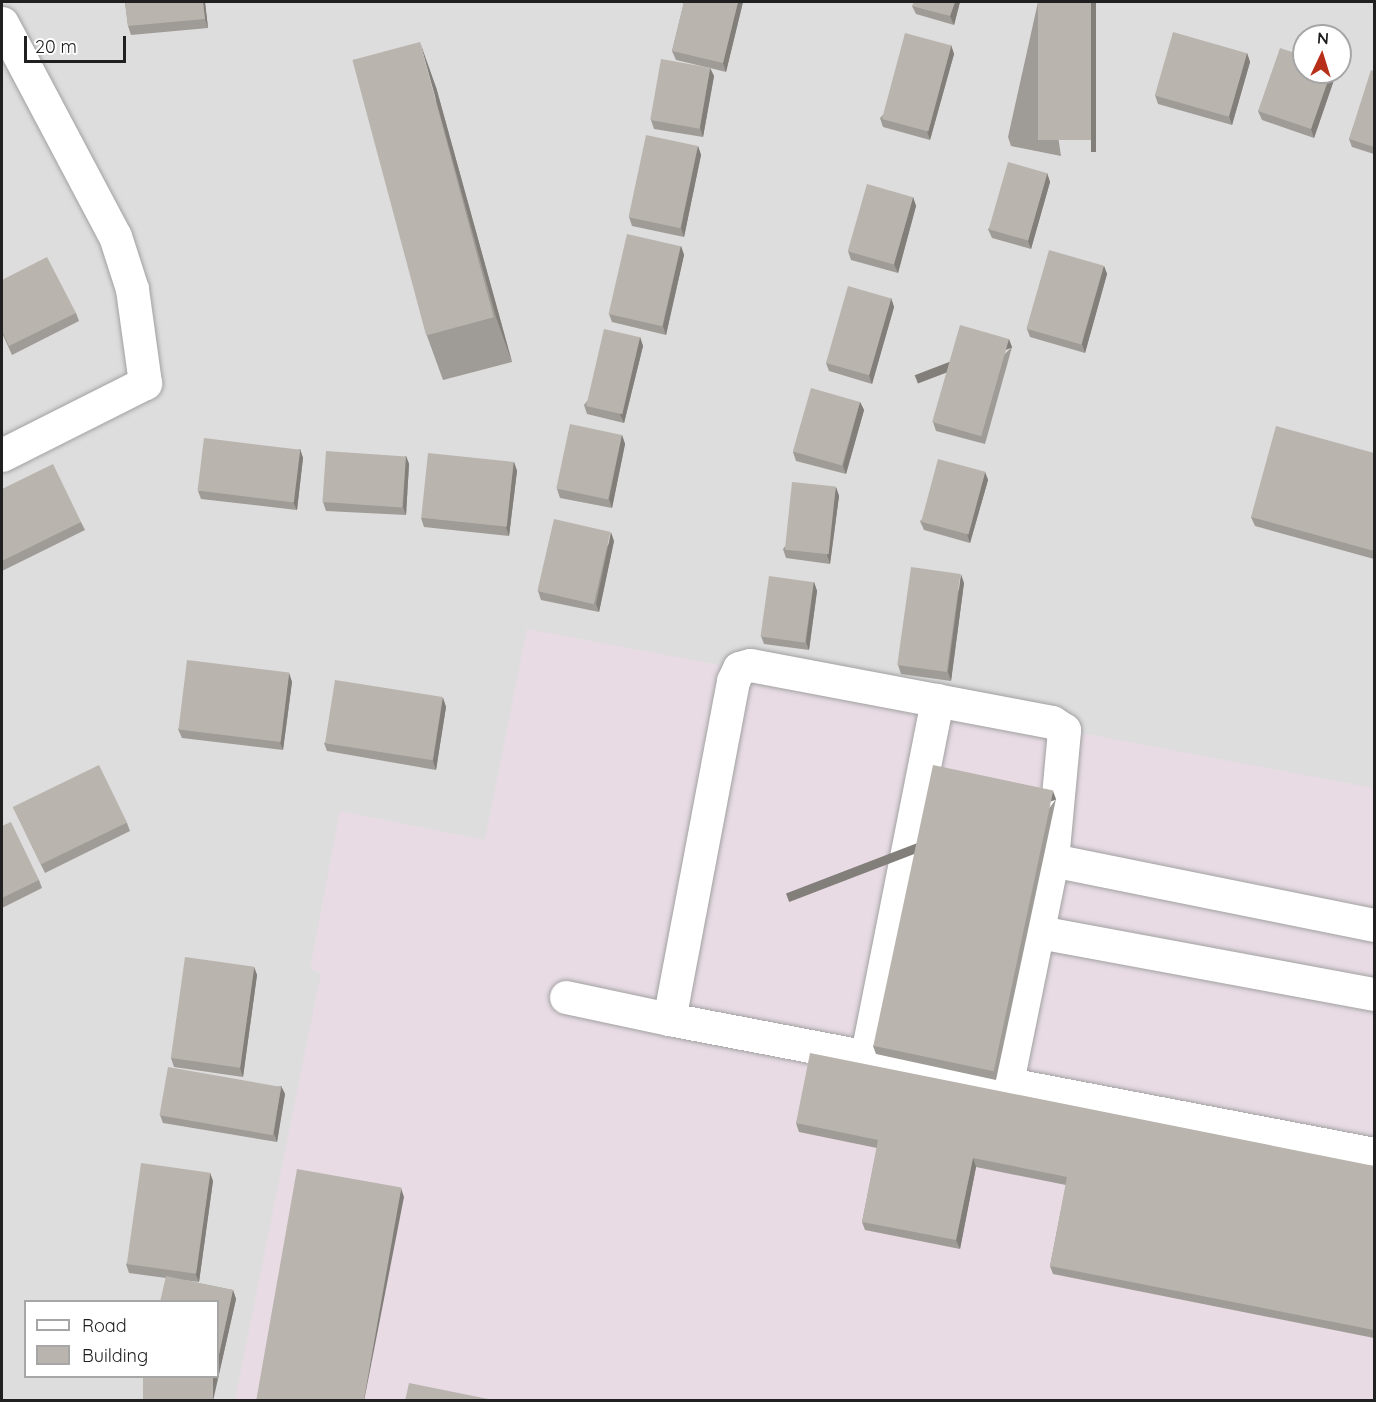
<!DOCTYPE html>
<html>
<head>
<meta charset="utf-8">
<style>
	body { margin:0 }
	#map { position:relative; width:1376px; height:1402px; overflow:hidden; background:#efeee8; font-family:Quicksand,sans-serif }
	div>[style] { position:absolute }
	.residential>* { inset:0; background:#dedddd }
	.industrial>* { inset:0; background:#e8dbe4 }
	.roads { filter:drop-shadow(0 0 2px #a1a1a1) drop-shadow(0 0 2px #a1a1a1) }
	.minor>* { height:33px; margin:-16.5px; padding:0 16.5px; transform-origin:16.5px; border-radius:16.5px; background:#fff }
	.wall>* { inset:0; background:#9f9b96 }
	.shaded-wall>* { inset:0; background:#827e7a; transform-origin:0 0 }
	.building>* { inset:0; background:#b9b4ae; transform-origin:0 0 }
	span { translate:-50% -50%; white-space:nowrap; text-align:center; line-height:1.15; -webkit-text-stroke:4.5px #fff; paint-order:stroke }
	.frame { position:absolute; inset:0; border:3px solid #202020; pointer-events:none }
	.legend { position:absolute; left:24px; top:1300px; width:195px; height:78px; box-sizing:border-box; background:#fff; border:2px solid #a6a6a6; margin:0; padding:8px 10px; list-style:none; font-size:18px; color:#202020 }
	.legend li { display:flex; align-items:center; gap:12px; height:30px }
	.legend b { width:30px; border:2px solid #a6a6a6 }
	.north { position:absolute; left:1292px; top:24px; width:60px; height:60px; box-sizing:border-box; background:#fff; border:2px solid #a6a6a6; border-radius:50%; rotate:4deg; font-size:16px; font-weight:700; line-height:24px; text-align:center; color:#202020 }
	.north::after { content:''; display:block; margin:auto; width:21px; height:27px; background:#b72f19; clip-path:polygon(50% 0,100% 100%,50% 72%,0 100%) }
	.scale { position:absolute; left:24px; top:36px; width:102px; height:27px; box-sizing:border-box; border:3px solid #202020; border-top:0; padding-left:8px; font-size:18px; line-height:21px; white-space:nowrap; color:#202020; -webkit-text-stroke:4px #fff; paint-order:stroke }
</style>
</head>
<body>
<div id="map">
	<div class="residential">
		<i style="clip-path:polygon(evenodd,2px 2px,1374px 2px,1374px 1400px,2px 1400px,2px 2px,1304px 36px,1340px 36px,1340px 72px,1304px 72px,1304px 36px,2px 2px,26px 1302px,218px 1302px,218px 1376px,26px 1376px,26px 1302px)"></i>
	</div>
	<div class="industrial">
		<i style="clip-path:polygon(527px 629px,1374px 788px,1374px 1400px,235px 1400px,321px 973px,310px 969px,340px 811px,485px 840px)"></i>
	</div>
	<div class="roads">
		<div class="minor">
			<i style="left:2px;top:23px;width:241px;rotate:62.1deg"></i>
			<i style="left:115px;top:236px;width:56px;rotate:72.2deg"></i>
			<i style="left:132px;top:289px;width:95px;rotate:82.1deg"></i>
			<i style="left:145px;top:383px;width:160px;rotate:153.3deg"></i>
			<i style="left:1052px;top:860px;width:328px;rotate:11.4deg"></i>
			<i style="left:1039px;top:932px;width:341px;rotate:10.5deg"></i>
			<i style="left:566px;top:997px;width:105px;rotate:12.1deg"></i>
			<i style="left:867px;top:1054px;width:361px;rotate:-78.8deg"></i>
			<i style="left:1007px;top:1082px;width:227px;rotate:-78.5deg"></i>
			<i style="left:1052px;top:860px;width:131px;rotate:-84.7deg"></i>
			<i style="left:1064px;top:730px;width:14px;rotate:-146deg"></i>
			<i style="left:1052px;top:722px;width:307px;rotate:-169.3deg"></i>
			<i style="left:750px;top:665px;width:11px;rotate:165deg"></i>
			<i style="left:739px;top:668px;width:14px;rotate:115deg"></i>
			<i style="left:733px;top:681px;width:344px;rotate:100.7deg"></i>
			<i style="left:669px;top:1019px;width:718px;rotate:10.84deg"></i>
		</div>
	</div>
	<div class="wall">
		<i style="clip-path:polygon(125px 2px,205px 2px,208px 28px,131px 35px,128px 26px)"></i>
		<i style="clip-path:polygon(684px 2px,743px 2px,726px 72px,710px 68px,714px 76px,703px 137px,654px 129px,651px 120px,710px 68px,676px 60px,672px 51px)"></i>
		<i style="clip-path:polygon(960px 2px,954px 25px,916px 14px,912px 6px)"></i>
		<i style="clip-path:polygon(1038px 2px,1061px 156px,1011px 146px,1008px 137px)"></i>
		<i style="clip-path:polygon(951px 45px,954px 54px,930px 140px,883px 127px,880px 118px)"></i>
		<i style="clip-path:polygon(1247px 53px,1250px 62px,1232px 125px,1158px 104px,1155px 95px)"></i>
		<i style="clip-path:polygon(1374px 71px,1374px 154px,1352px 147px,1349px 139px)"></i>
		<i style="clip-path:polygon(1304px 72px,1335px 72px,1336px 74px,1314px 138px,1262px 120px,1258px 111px)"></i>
		<i style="clip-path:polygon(436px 87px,512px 362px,443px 380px,427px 336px)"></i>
		<i style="clip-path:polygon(698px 146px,701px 155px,684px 237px,632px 226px,629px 217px)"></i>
		<i style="clip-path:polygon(1047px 173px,1050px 182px,1031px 249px,992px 238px,988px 229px)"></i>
		<i style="clip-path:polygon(913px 197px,916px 206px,898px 273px,851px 260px,848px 251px)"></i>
		<i style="clip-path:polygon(681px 246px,684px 255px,666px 335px,612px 322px,609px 314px)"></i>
		<i style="clip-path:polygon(1104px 266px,1107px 274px,1085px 353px,1030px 337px,1027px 329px)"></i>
		<i style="clip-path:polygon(2px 280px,76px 313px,79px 321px,12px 355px,2px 333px)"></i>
		<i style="clip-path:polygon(891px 298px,894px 307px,872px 384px,829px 371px,826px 363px)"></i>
		<i style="clip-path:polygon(640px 337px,643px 346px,624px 423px,587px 414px,584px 405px)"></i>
		<i style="clip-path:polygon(1012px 347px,985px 444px,936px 431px,933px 422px)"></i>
		<i style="clip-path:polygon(860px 402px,864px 410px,846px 474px,796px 461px,793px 452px)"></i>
		<i style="clip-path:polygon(622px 435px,625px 444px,612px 508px,560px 498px,557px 489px)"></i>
		<i style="clip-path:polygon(300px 449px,303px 458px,297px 510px,201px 499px,198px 491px)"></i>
		<i style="clip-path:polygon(1374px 453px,1374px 559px,1255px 526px,1251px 517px)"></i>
		<i style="clip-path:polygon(406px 456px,409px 464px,406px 515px,326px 511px,323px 502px)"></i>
		<i style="clip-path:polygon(514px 462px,517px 471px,509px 536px,424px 527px,421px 518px)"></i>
		<i style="clip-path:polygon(985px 472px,988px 480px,970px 543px,924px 530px,920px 521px)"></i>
		<i style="clip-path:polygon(836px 487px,839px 496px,830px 564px,786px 558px,783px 549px)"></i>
		<i style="clip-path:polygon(2px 489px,81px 522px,85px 530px,2px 571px)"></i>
		<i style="clip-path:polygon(614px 541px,599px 612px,541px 600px,538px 591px)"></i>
		<i style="clip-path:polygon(814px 582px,817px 591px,809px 650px,764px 644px,761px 636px)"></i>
		<i style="clip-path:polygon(964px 583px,951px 681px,901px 674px,898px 665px)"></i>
		<i style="clip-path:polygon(289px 673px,292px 682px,283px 750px,182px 738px,178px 729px)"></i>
		<i style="clip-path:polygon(443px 698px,446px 707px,436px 770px,327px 751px,324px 743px)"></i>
		<i style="clip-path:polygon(1056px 799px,996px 1080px,876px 1054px,873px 1046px)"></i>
		<i style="clip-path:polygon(13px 807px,127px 823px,130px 831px,45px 873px,17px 815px)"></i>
		<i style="clip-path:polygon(2px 826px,39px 880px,42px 888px,2px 908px)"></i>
		<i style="clip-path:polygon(254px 967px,257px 975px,243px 1077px,174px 1067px,171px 1058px)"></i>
		<i style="clip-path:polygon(281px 1086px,285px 1094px,277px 1142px,163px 1123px,160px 1115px)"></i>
		<i style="clip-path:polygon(796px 1123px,1374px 1166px,1374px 1338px,1053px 1274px,1050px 1266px,1066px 1185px,976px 1167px,960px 1249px,865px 1230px,862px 1222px,877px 1148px,799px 1132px)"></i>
		<i style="clip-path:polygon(210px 1173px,213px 1181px,199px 1282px,183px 1280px,233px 1290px,236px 1299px,219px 1374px,218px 1374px,218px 1302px,166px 1278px,129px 1273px,126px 1264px)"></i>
	</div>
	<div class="shaded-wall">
		<i style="clip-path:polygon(203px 2px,205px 2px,208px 28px,205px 19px)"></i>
		<i style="clip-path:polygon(738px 2px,743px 2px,726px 72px,723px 63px)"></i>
		<i style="clip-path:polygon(955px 2px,960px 2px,954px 25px,950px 16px)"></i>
		<i style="left:1091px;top:2px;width:5px;height:150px"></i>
		<i style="clip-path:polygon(420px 42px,436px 87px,512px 362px,496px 317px)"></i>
		<i style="clip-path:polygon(951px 45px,954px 54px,930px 140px,927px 131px)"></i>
		<i style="clip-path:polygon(1247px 53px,1250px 62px,1232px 125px,1229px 116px)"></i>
		<i style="clip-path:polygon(710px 68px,714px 76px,703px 137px,700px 128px)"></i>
		<i style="clip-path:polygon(1331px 72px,1335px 72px,1336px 74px,1314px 138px,1311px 129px)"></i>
		<i style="clip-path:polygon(698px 146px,701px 155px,684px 237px,681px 228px)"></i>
		<i style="clip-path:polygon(1047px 173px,1050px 182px,1031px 249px,1028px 241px)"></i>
		<i style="clip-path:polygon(913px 197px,916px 206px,898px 273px,894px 264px)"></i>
		<i style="clip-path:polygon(681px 246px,684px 255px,666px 335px,663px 326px)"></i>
		<i style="clip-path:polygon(1104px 266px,1107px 274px,1085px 353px,1082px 344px)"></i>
		<i style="clip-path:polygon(891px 298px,894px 307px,872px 384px,869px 375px)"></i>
		<i style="clip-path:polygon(640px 337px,643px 346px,624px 423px,620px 414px)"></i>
		<i style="left:1009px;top:339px;width:9px;height:101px;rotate:69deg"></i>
		<i style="clip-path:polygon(860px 402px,864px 410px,846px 474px,843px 466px)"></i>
		<i style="clip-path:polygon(622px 435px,625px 444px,612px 508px,609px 499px)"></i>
		<i style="clip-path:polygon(300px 449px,303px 458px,297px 510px,293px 502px)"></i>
		<i style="clip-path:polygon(406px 456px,409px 464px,406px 515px,403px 507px)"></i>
		<i style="clip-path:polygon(514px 462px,517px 471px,509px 536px,506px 527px)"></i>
		<i style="clip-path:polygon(985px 472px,988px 480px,970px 543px,967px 534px)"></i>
		<i style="clip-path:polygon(836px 487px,839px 496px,830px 564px,827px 555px)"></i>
		<i style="clip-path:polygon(611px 532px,614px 541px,599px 612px,596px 604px)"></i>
		<i style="clip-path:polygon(961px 574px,964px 583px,951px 681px,948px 672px)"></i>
		<i style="clip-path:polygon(814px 582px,817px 591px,809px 650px,806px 642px)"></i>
		<i style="clip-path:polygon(289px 673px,292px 682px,283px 750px,280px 742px)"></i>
		<i style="clip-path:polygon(443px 698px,446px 707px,436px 770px,433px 761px)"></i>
		<i style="left:1053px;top:791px;width:9px;height:286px;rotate:69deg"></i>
		<i style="clip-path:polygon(254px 967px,257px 975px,243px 1077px,240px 1068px)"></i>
		<i style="clip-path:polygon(281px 1086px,285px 1094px,277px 1142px,274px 1133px)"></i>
		<i style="clip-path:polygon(973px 1158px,976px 1167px,960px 1249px,956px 1240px)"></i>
		<i style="clip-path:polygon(210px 1173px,213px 1181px,199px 1282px,195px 1273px)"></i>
		<i style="clip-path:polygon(401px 1188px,404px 1197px,364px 1401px,360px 1401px)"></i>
		<i style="clip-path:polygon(233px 1290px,236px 1299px,219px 1374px,218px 1369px,218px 1359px)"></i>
		<i style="clip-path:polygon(213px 1377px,217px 1377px,218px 1379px,213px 1401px,208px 1401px)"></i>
	</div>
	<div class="building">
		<i style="clip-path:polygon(125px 2px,203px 2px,205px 19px,128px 26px)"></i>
		<i style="clip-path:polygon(684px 2px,738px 2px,723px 63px,672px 51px)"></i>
		<i style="clip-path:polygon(914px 2px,955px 2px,950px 16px,912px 6px)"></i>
		<i style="left:1038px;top:2px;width:53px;height:138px"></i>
		<i style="left:1173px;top:32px;width:77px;height:66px;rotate:16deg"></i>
		<i style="left:905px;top:33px;width:48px;height:89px;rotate:15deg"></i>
		<i style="left:420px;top:42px;width:285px;height:70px;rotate:75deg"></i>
		<i style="clip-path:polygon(1280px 48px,1304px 56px,1304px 72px,1331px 72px,1311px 129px,1258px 111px)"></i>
		<i style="left:661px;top:59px;width:50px;height:62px;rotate:10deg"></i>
		<i style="clip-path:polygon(1371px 70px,1374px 71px,1374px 147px,1349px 139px)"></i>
		<i style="left:646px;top:135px;width:53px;height:84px;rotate:12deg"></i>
		<i style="left:1008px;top:162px;width:41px;height:70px;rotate:16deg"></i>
		<i style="left:867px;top:184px;width:48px;height:70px;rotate:16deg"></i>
		<i style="left:627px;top:234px;width:55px;height:82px;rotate:13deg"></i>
		<i style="left:1049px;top:250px;width:57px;height:82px;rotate:16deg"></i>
		<i style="clip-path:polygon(47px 257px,76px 313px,9px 346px,2px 331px,2px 280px)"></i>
		<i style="left:848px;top:286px;width:45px;height:80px;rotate:16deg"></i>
		<i style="left:960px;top:325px;width:51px;height:101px;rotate:16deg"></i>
		<i style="left:604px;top:329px;width:37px;height:79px;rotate:13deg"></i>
		<i style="left:811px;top:388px;width:51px;height:66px;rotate:16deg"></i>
		<i style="left:570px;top:424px;width:53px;height:66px;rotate:12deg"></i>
		<i style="clip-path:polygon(1276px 426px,1374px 453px,1374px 551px,1251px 517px)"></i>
		<i style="left:204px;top:438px;width:97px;height:53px;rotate:7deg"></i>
		<i style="left:326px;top:451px;width:80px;height:51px;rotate:4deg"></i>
		<i style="left:428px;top:453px;width:86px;height:65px;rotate:6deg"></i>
		<i style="left:938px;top:459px;width:49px;height:65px;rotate:15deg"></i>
		<i style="clip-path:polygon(53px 464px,81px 522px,2px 561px,2px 489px)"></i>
		<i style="left:792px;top:482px;width:44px;height:68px;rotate:6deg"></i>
		<i style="left:554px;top:519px;width:58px;height:74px;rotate:13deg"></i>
		<i style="left:911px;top:567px;width:50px;height:99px;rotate:8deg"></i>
		<i style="left:769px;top:576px;width:45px;height:61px;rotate:8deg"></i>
		<i style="left:187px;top:660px;width:103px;height:70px;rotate:7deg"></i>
		<i style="left:335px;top:680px;width:109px;height:64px;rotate:9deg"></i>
		<i style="left:99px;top:765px;width:64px;height:96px;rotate:64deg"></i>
		<i style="left:933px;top:765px;width:123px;height:287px;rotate:12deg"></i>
		<i style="clip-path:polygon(11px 822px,39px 880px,2px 898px,2px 826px)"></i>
		<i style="left:185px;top:957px;width:70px;height:102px;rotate:8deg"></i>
		<i style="clip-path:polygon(810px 1053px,1374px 1166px,1374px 1330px,1050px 1266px,1067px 1177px,973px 1158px,956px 1240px,862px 1222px,878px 1140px,796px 1123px)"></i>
		<i style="left:168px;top:1067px;width:115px;height:49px;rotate:10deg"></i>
		<i style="left:141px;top:1163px;width:70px;height:102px;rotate:8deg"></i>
		<i style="left:297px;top:1169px;width:106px;height:236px;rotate:10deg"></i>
		<i style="clip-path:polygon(166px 1276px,233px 1290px,218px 1359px,218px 1302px,160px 1302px)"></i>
		<i style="left:143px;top:1377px;width:70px;height:25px"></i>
		<i style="clip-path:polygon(409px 1383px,498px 1401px,405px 1401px)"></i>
	</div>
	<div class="frame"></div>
	<ul class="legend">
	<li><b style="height:8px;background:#fff"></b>Road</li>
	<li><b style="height:16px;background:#b9b4ae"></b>Building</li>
	</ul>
	<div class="north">N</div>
	<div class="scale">20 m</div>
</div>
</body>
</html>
